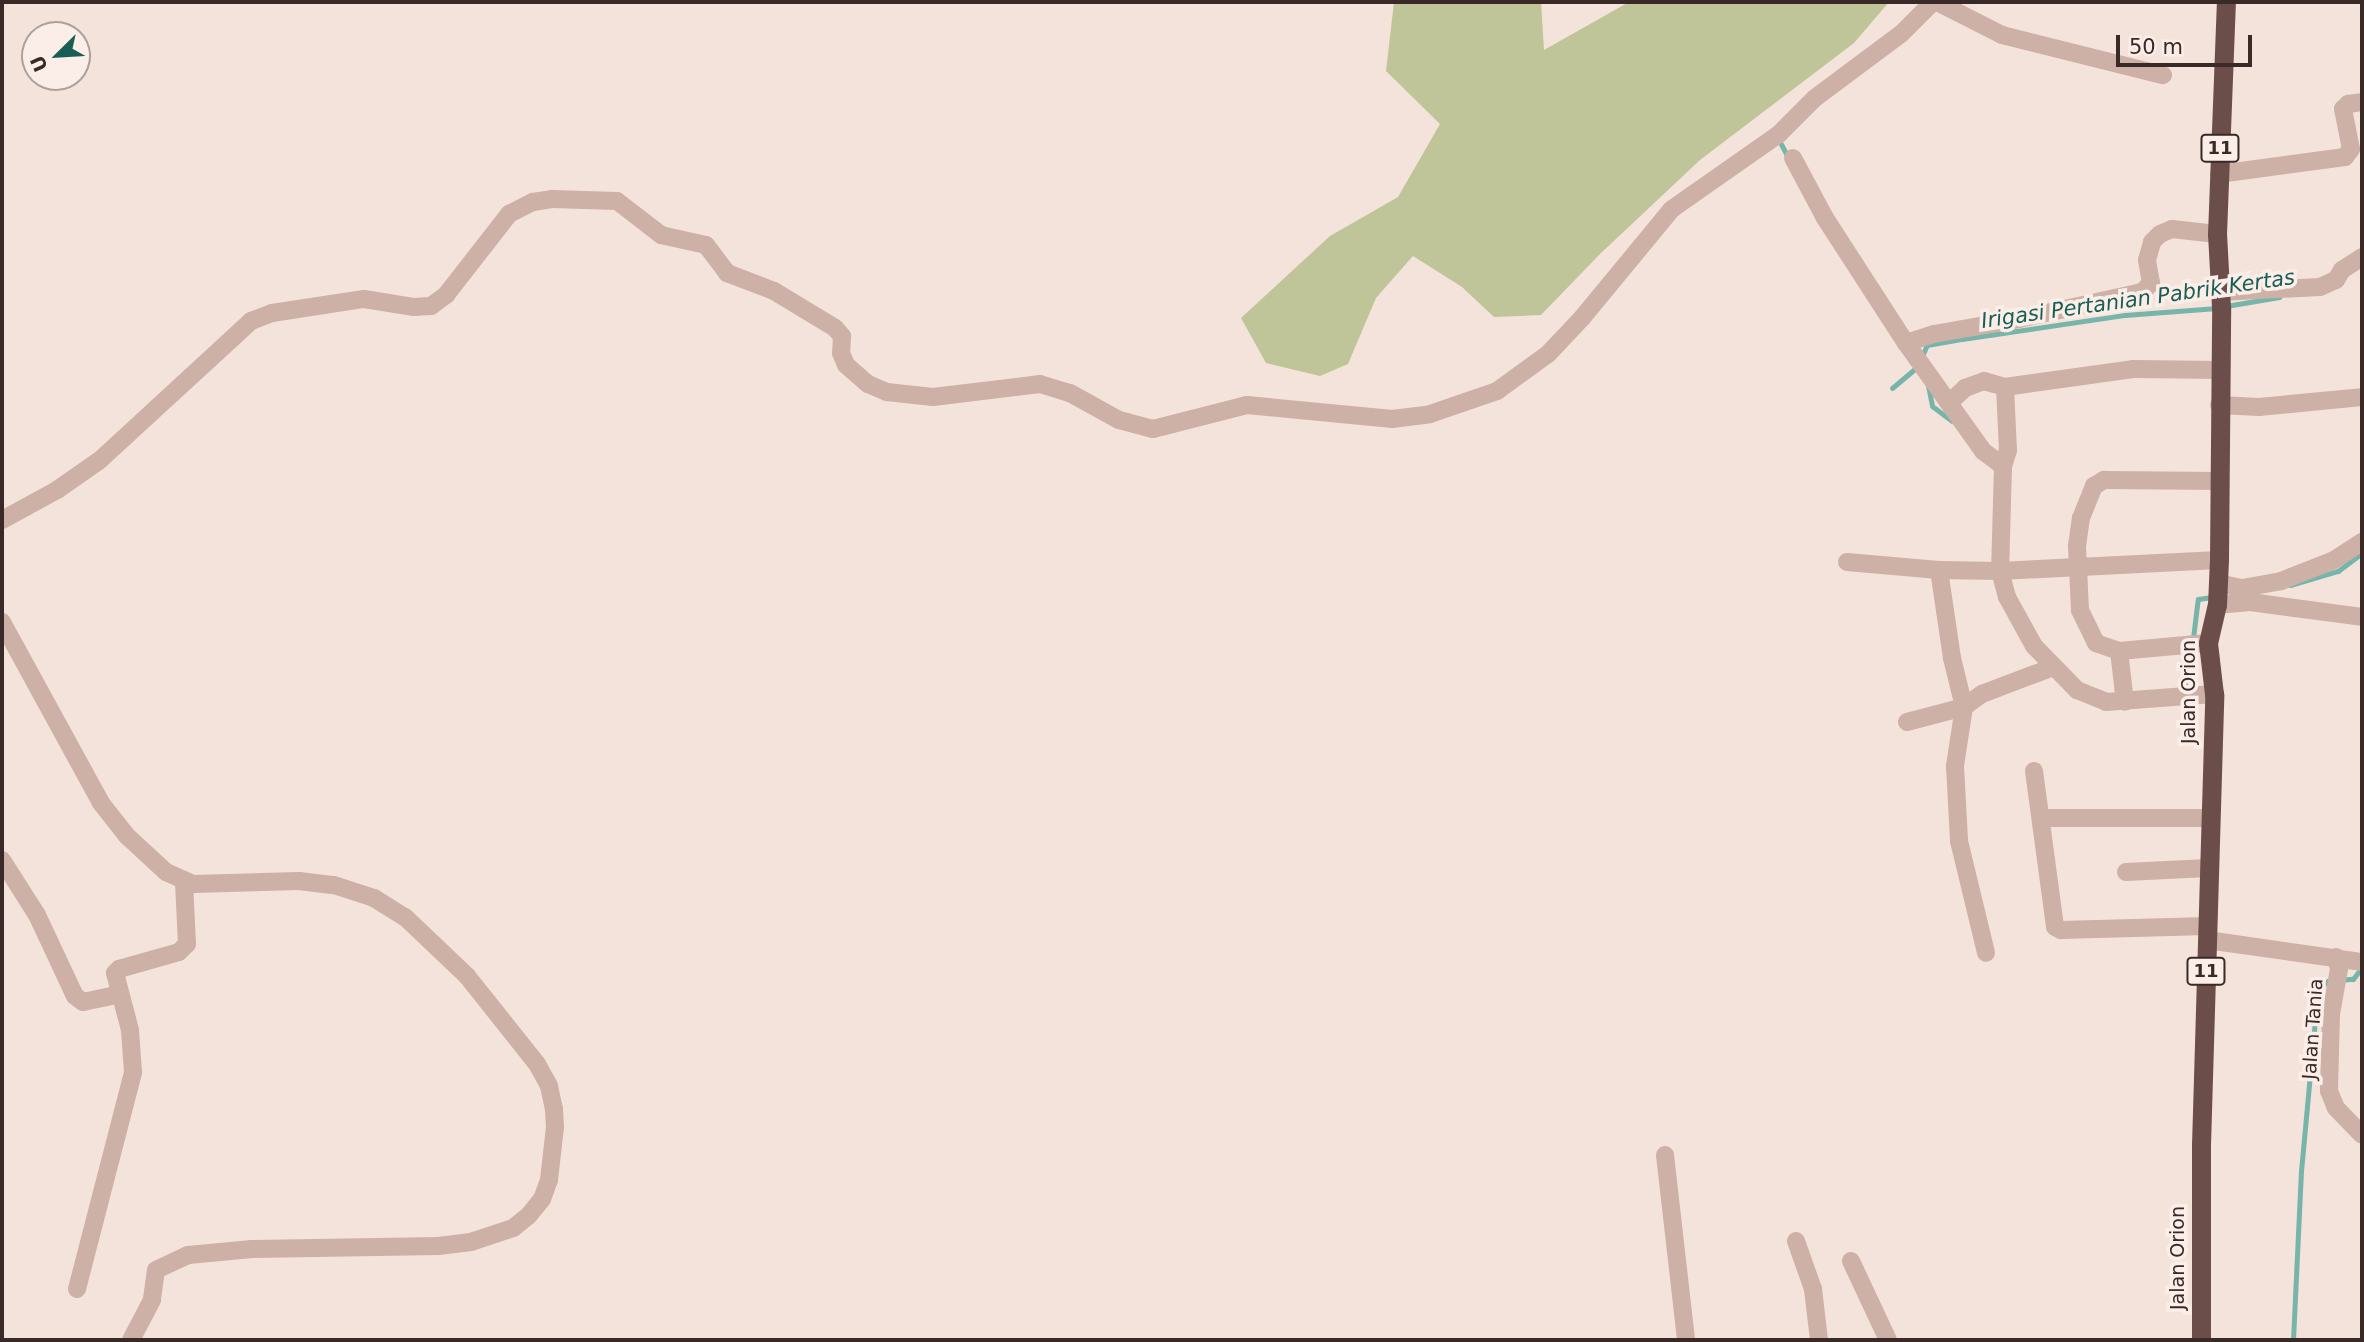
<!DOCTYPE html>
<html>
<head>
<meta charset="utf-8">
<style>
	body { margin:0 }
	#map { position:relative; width:2364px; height:1342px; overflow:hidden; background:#f4e3db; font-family:"DejaVu Sans",sans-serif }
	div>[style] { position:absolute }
	.green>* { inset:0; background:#bfc599 }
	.stream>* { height:5px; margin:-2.5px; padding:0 2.5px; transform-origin:2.5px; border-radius:2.5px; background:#77b4aa }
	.minor>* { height:18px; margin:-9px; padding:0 9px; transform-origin:9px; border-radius:9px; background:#cdb0a6 }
	.trunk>* { height:19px; margin:-9.5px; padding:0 9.5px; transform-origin:9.5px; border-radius:9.5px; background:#6b4e4a }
	span { translate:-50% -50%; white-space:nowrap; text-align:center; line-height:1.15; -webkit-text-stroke:7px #fbeee8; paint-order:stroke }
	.shield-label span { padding:2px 5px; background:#fbeee8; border:2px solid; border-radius:5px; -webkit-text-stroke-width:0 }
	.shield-label { font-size:18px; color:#392927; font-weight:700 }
	.street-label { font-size:19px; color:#392927 }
	.water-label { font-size:21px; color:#195e55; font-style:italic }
	.frame { position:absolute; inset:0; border:4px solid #392927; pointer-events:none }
	.north { position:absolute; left:21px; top:21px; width:70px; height:70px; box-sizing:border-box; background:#fbeee8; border:2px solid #ad9f9b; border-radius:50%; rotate:246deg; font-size:19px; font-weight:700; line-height:28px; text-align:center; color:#392927 }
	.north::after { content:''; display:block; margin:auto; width:24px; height:32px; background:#195e55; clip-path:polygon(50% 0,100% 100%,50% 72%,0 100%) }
	.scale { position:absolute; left:2116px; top:35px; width:136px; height:32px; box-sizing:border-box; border:4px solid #392927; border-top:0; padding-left:9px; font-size:21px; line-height:24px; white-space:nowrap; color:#392927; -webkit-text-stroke:5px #fbeee8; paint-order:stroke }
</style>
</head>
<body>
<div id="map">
	<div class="green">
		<i style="clip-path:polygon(1394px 2px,1541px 2px,1544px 50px,1629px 2px,1889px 2px,1854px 43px,1700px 160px,1600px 254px,1541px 315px,1494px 317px,1462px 287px,1413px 256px,1376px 298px,1348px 364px,1320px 376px,1266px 363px,1241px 318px,1330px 236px,1398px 197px,1440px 124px,1386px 71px)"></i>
	</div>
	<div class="stream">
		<i style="left:1781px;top:144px;width:15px;rotate:62deg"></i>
		<i style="left:2226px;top:306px;width:54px;rotate:-9.6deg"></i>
		<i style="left:1922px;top:356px;width:12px;rotate:-66deg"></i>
		<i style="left:1927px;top:345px;width:36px;rotate:-10deg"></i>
		<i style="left:1962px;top:339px;width:165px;rotate:-8.4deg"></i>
		<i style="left:2125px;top:315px;width:92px;rotate:-4.4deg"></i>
		<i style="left:1928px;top:385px;width:21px;rotate:79deg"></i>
		<i style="left:1932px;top:406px;width:25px;rotate:37deg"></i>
		<i style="left:1892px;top:388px;width:35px;rotate:-40deg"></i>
		<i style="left:2290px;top:585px;width:50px;rotate:-16.3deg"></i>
		<i style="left:2338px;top:571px;width:30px;rotate:-37deg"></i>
		<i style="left:2193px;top:638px;width:39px;rotate:-83deg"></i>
		<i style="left:2198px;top:599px;width:14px;rotate:-8deg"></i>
		<i style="left:2184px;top:689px;width:40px;rotate:-80deg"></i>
		<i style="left:2293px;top:1340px;width:169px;rotate:-87.3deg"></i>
		<i style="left:2301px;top:1171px;width:183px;rotate:-84.7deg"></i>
		<i style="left:2318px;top:989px;width:13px;rotate:-39deg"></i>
		<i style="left:2328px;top:981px;width:25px;rotate:-5deg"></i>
		<i style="left:2353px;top:979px;width:15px;rotate:-53deg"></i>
	</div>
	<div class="minor">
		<i style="left:1937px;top:2px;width:73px;rotate:26.9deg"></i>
		<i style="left:2002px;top:35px;width:166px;rotate:14deg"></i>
		<i style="left:1793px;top:158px;width:68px;rotate:61.9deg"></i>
		<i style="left:1825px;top:218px;width:149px;rotate:57.1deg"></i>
		<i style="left:1906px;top:343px;width:133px;rotate:54.5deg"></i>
		<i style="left:1983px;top:451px;width:25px;rotate:37deg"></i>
		<i style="left:2219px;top:174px;width:127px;rotate:-7.7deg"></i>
		<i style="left:2345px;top:157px;width:10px;rotate:-53deg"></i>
		<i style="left:2351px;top:149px;width:41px;rotate:-101.3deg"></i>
		<i style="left:2343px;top:109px;width:7px;rotate:-45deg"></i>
		<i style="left:2348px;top:104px;width:14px;rotate:-8deg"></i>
		<i style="left:2220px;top:292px;width:100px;rotate:-2.9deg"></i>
		<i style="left:2320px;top:287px;width:17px;rotate:-24deg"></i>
		<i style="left:2336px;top:280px;width:12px;rotate:-59deg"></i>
		<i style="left:2342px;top:270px;width:24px;rotate:-33deg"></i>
		<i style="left:1906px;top:343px;width:29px;rotate:-18deg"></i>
		<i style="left:1934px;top:334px;width:86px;rotate:-10deg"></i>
		<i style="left:2019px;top:319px;width:126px;rotate:-12.4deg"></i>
		<i style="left:2142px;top:292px;width:13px;rotate:-45deg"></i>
		<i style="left:2151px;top:283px;width:23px;rotate:-100deg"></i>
		<i style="left:2147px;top:260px;width:19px;rotate:-74deg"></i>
		<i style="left:2152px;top:242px;width:11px;rotate:-45deg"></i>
		<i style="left:2160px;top:234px;width:13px;rotate:-23deg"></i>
		<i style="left:2172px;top:229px;width:45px;rotate:6.3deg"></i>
		<i style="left:2005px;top:387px;width:63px;rotate:87.3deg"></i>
		<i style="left:2008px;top:450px;width:17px;rotate:107deg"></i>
		<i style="left:2003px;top:466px;width:105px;rotate:91.6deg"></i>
		<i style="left:2000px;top:571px;width:27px;rotate:75deg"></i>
		<i style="left:2007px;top:597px;width:56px;rotate:61.1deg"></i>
		<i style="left:2034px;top:646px;width:62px;rotate:45.7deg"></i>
		<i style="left:2077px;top:690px;width:31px;rotate:22deg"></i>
		<i style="left:2106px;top:702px;width:108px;rotate:-4.2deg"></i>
		<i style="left:1949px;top:403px;width:22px;rotate:-43deg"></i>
		<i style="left:1965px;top:388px;width:20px;rotate:-20deg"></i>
		<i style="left:1984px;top:381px;width:22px;rotate:16deg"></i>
		<i style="left:2005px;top:387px;width:129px;rotate:-8deg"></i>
		<i style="left:2133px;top:369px;width:88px;rotate:0.7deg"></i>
		<i style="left:2219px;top:405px;width:40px;rotate:2.9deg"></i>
		<i style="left:2259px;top:407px;width:103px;rotate:-5.5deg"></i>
		<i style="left:2px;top:520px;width:63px;rotate:-28.6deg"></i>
		<i style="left:57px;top:490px;width:52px;rotate:-34.9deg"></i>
		<i style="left:100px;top:460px;width:205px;rotate:-42.6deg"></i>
		<i style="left:251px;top:321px;width:22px;rotate:-21deg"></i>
		<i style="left:272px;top:313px;width:93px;rotate:-8.7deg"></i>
		<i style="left:364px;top:299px;width:51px;rotate:9.1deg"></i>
		<i style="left:414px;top:307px;width:17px;rotate:-3deg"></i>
		<i style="left:431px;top:306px;width:19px;rotate:-36deg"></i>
		<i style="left:446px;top:295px;width:103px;rotate:-52.1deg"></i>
		<i style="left:509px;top:214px;width:27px;rotate:-27deg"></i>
		<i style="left:533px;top:202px;width:19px;rotate:-9deg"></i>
		<i style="left:552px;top:199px;width:65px;rotate:1.8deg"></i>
		<i style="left:617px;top:201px;width:56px;rotate:37.7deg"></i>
		<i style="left:661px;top:235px;width:46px;rotate:12.5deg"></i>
		<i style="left:706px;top:245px;width:35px;rotate:53deg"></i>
		<i style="left:727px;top:273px;width:50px;rotate:21deg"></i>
		<i style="left:774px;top:291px;width:71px;rotate:31.2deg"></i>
		<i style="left:835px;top:328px;width:11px;rotate:49deg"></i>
		<i style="left:842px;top:336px;width:17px;rotate:93deg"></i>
		<i style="left:841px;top:353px;width:13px;rotate:67deg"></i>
		<i style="left:846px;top:365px;width:29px;rotate:41deg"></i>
		<i style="left:868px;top:384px;width:21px;rotate:23deg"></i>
		<i style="left:887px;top:392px;width:46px;rotate:6.2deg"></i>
		<i style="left:933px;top:397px;width:108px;rotate:-6.9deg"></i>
		<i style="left:1040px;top:384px;width:31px;rotate:17deg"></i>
		<i style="left:1070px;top:393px;width:56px;rotate:28.9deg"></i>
		<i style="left:1119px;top:420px;width:35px;rotate:15deg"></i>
		<i style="left:1153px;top:429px;width:97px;rotate:-14.3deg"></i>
		<i style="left:1247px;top:405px;width:146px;rotate:5.5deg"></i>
		<i style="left:1392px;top:419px;width:38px;rotate:-7deg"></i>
		<i style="left:1430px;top:414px;width:71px;rotate:-18.9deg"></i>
		<i style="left:1497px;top:391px;width:63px;rotate:-36deg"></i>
		<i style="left:1548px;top:354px;width:50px;rotate:-46.6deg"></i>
		<i style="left:1582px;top:318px;width:141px;rotate:-50.5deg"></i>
		<i style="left:1672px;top:209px;width:131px;rotate:-35deg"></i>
		<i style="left:1779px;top:134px;width:51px;rotate:-45deg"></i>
		<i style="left:1815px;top:98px;width:107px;rotate:-36.7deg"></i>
		<i style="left:1901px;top:34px;width:45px;rotate:-45deg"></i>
		<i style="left:1847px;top:562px;width:92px;rotate:5deg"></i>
		<i style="left:1939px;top:570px;width:61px;rotate:0.9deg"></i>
		<i style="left:2000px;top:571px;width:219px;rotate:-2.9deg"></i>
		<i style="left:1939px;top:570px;width:89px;rotate:81.6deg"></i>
		<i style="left:1952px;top:658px;width:50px;rotate:76.2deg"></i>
		<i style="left:1964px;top:707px;width:60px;rotate:98.7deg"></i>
		<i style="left:1955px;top:766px;width:75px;rotate:86.9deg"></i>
		<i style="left:1959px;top:841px;width:115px;rotate:76.4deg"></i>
		<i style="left:2218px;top:583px;width:25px;rotate:12deg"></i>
		<i style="left:2242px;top:588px;width:40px;rotate:-10deg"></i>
		<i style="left:2281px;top:581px;width:57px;rotate:-21.6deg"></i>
		<i style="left:2334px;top:560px;width:33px;rotate:-33deg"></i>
		<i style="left:2217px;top:605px;width:33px;rotate:-5deg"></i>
		<i style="left:2250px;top:602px;width:113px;rotate:7.6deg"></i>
		<i style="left:2px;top:622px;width:206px;rotate:61.3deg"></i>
		<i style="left:101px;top:803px;width:42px;rotate:51.8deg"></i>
		<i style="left:127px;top:836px;width:53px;rotate:42.7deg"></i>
		<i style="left:166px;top:872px;width:30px;rotate:24deg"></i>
		<i style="left:193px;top:884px;width:106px;rotate:-1.6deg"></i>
		<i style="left:299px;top:881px;width:35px;rotate:7deg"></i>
		<i style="left:334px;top:885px;width:42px;rotate:18deg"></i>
		<i style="left:374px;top:898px;width:36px;rotate:32deg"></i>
		<i style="left:405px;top:917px;width:86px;rotate:43.6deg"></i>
		<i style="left:467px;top:976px;width:112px;rotate:51.5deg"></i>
		<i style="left:537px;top:1064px;width:25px;rotate:61deg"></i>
		<i style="left:549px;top:1086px;width:24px;rotate:78deg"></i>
		<i style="left:554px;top:1109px;width:18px;rotate:87deg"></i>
		<i style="left:555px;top:1127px;width:53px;rotate:96.5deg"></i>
		<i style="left:549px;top:1180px;width:20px;rotate:110deg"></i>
		<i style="left:542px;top:1199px;width:22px;rotate:129deg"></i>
		<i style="left:528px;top:1216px;width:19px;rotate:141deg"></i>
		<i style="left:513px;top:1228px;width:44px;rotate:161.6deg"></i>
		<i style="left:471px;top:1242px;width:33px;rotate:173deg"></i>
		<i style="left:438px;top:1246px;width:186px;rotate:179.1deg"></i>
		<i style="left:252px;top:1249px;width:64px;rotate:174.6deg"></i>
		<i style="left:188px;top:1255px;width:35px;rotate:155deg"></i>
		<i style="left:156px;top:1270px;width:30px;rotate:98deg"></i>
		<i style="left:152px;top:1300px;width:45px;rotate:117.7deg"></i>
		<i style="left:2208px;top:643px;width:89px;rotate:174.9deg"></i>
		<i style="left:2119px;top:651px;width:24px;rotate:-161deg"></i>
		<i style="left:2096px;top:643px;width:37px;rotate:-116deg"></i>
		<i style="left:2080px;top:610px;width:64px;rotate:-92.7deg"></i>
		<i style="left:2077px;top:546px;width:28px;rotate:-82deg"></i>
		<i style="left:2081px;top:518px;width:35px;rotate:-68deg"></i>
		<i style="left:2094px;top:486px;width:12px;rotate:-31deg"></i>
		<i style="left:2104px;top:480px;width:116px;rotate:0.5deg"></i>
		<i style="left:2119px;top:651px;width:51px;rotate:83.3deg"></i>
		<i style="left:1907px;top:722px;width:59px;rotate:-14.7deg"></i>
		<i style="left:1964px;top:707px;width:22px;rotate:-36deg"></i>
		<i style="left:1982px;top:694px;width:76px;rotate:-20.8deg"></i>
		<i style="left:2034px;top:771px;width:157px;rotate:82.3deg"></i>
		<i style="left:2055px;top:927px;width:7px;rotate:27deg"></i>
		<i style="left:2061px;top:930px;width:146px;rotate:-1.6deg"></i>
		<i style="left:2041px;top:818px;width:169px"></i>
		<i style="left:2px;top:860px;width:65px;rotate:57.5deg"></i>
		<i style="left:37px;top:915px;width:89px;rotate:64.9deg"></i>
		<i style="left:75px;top:996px;width:10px;rotate:37deg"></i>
		<i style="left:83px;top:1002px;width:38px;rotate:-12deg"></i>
		<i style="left:2126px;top:872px;width:82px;rotate:-2.8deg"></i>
		<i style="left:2207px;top:940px;width:157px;rotate:8.1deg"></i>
		<i style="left:2336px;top:957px;width:12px;rotate:76deg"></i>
		<i style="left:2339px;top:969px;width:46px;rotate:100.1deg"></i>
		<i style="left:2331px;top:1014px;width:77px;rotate:91.5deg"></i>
		<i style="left:2329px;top:1091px;width:18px;rotate:68deg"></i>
		<i style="left:2336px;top:1108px;width:37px;rotate:46deg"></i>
		<i style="left:1665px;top:1155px;width:186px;rotate:83.5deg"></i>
		<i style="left:1796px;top:1241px;width:51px;rotate:70.5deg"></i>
		<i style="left:1813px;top:1289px;width:51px;rotate:83.3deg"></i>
		<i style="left:1851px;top:1261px;width:87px;rotate:64.9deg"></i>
		<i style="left:77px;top:1289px;width:224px;rotate:-75.5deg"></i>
		<i style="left:133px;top:1072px;width:42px;rotate:-94.1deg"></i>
		<i style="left:130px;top:1030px;width:59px;rotate:-104.7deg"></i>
		<i style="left:115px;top:973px;width:6px;rotate:-45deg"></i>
		<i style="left:119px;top:969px;width:62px;rotate:-15.8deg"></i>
		<i style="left:179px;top:952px;width:11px;rotate:-45deg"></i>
		<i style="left:187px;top:944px;width:62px;rotate:-92.8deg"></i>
	</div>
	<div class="trunk">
		<i style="left:2201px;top:1340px;width:195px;rotate:-90deg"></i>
		<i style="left:2201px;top:1145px;width:451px;rotate:-88.3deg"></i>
		<i style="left:2214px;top:694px;width:51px;rotate:-96.7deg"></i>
		<i style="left:2208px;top:643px;width:39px;rotate:-77deg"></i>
		<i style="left:2217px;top:605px;width:45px;rotate:-87.5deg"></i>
		<i style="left:2219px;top:560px;width:253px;rotate:-89.5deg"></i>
		<i style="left:2221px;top:307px;width:73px;rotate:-93.1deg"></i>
		<i style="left:2217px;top:234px;width:232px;rotate:-87.8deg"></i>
	</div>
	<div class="shield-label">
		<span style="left:2220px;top:148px">11</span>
		<span style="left:2206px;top:971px">11</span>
	</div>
	<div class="street-label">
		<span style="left:2189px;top:692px;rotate:-90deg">Jalan Orion</span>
		<span style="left:2313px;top:1029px;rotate:-86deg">Jalan Tania</span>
		<span style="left:2178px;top:1258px;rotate:-90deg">Jalan Orion</span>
	</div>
	<div class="water-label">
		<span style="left:2138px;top:299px;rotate:-8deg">Irigasi Pertanian Pabrik Kertas</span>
	</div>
	<div class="frame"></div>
	<div class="north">U</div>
	<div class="scale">50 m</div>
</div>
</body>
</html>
